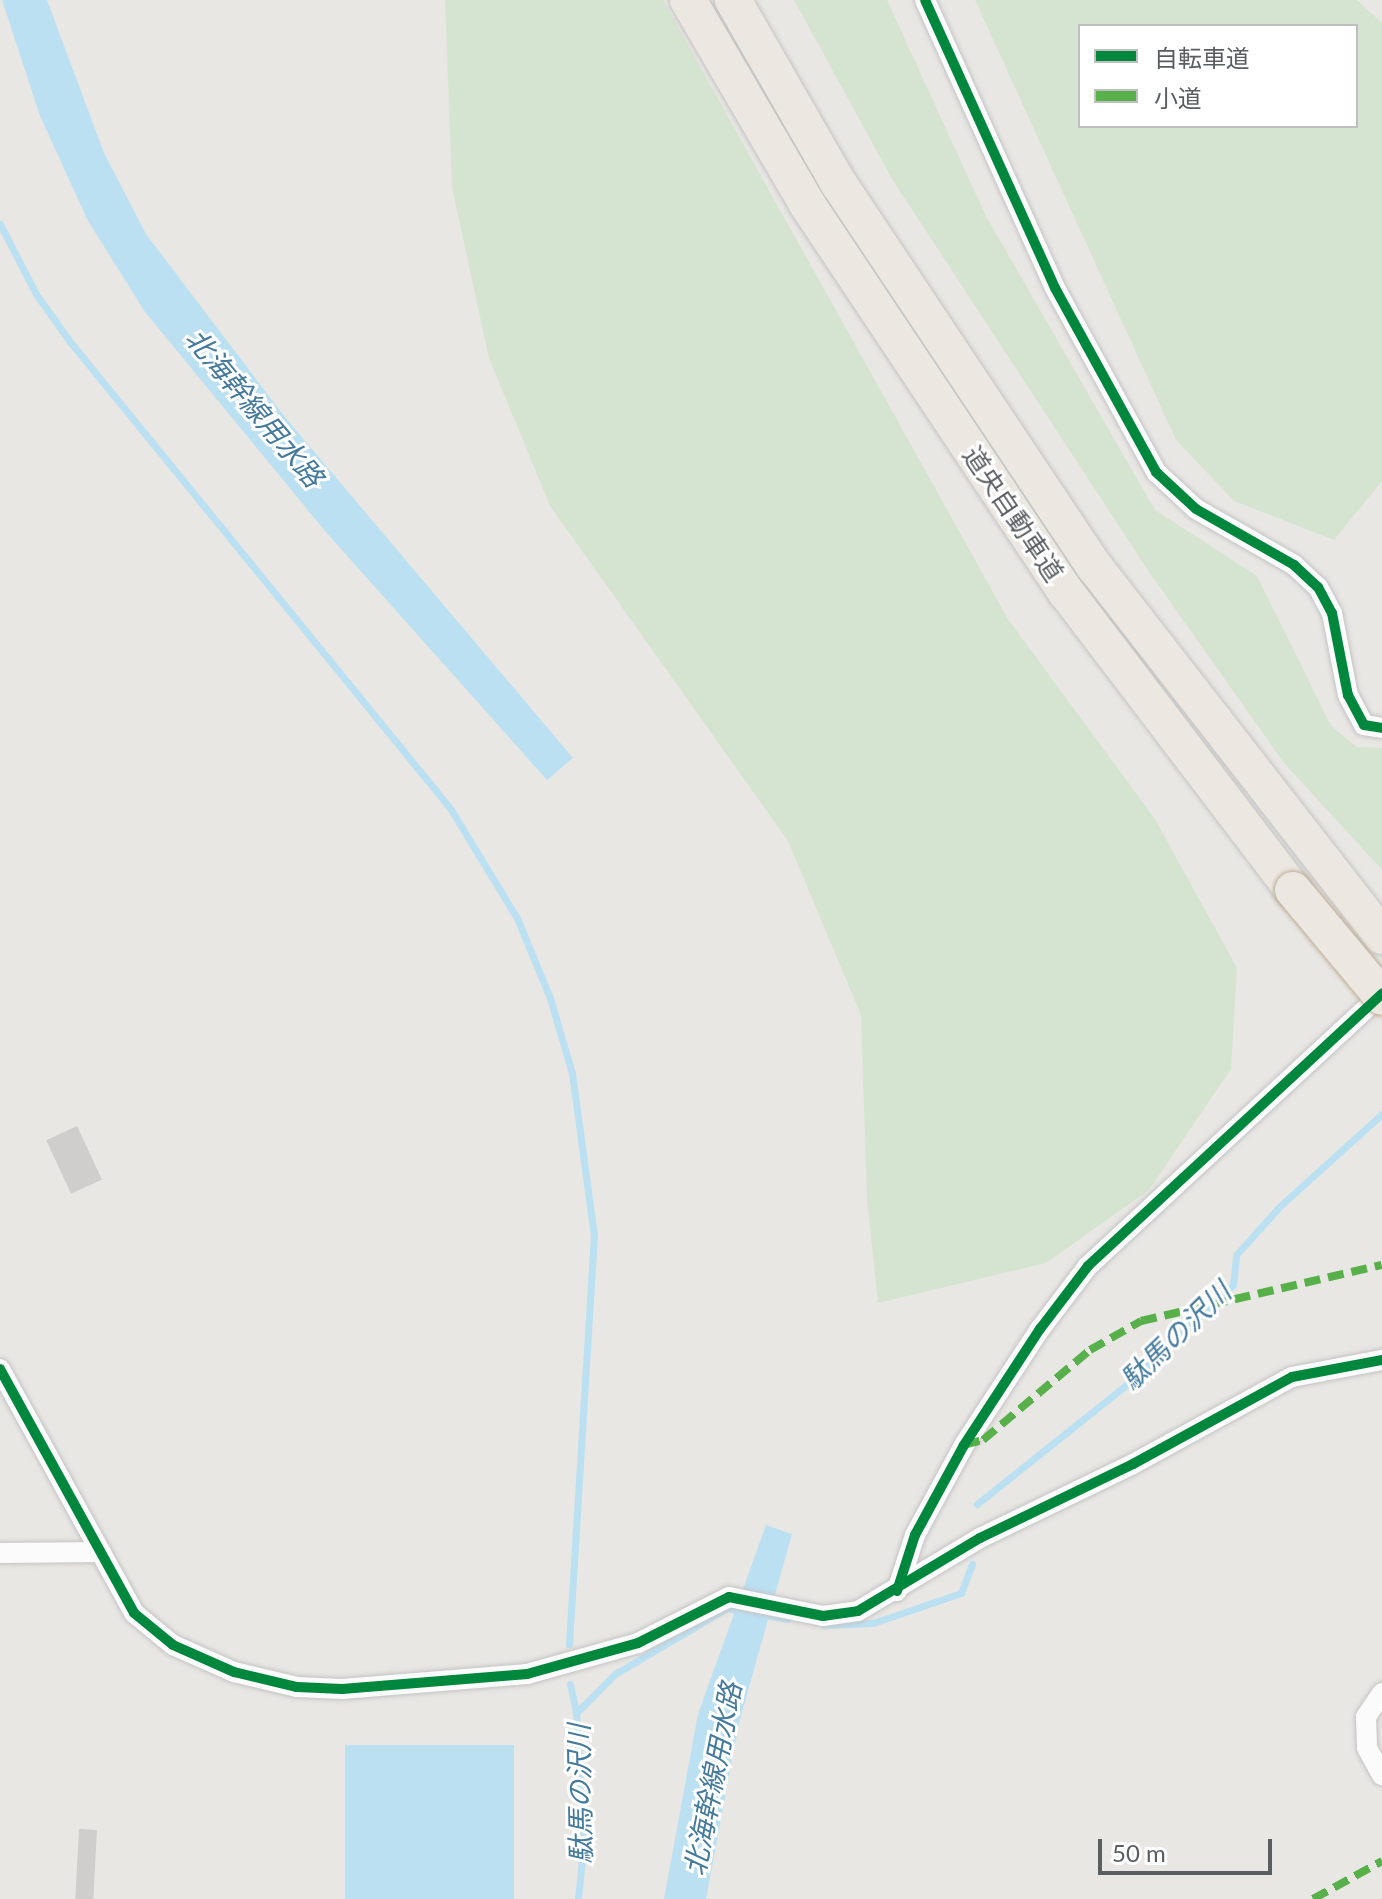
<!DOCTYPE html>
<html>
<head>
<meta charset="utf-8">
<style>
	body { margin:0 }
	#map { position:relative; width:1382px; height:1899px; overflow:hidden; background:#e9e7e4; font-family:Lato,"Noto Sans JP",sans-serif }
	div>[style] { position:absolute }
	.green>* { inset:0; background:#d5e4d0 }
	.water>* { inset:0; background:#bbe0f1; transform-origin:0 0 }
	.stream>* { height:7px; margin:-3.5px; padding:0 3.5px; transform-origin:3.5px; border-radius:3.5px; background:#bbe0f1 }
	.building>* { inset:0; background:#d0cecd; transform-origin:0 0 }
	.roads { filter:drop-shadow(0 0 2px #c3c4c4) drop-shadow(0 0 2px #c3c4c4) }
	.street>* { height:20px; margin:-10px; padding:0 10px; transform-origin:10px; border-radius:10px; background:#fcfbfb }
	.highway>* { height:36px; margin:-18px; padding:0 18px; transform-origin:18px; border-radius:18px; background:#ece8e1 }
	.bridges { filter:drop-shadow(0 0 2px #bcac95) drop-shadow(0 0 2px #bcac95) }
	.highway-bridge>* { height:36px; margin:-18px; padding:0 18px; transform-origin:18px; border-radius:18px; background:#ece8e1 }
	.quiet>* { height:8px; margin-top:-4px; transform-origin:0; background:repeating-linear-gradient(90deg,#58b04a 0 16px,transparent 0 24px) }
	.cycleway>* { height:10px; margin:-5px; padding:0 5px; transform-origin:5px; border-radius:5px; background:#00873e }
	span { translate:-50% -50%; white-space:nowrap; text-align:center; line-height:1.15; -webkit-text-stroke:6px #fff; paint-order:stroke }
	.street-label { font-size:26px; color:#5a5e61 }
	.water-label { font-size:28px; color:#447a9d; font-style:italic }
	.legend { position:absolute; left:1078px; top:24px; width:280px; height:104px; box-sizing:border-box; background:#fff; border:2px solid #bdbfc0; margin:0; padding:10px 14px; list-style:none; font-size:24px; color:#5a5e61 }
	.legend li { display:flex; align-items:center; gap:16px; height:40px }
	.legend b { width:40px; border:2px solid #bdbfc0 }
	.scale { position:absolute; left:1098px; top:1839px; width:174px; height:36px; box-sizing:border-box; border:4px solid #5a5e61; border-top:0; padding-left:10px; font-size:24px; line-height:28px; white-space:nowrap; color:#5a5e61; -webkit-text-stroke:6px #fff; paint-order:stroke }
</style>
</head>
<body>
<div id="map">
	<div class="green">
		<i style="clip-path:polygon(445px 0,663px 0,1008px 619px,1155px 819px,1237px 968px,1231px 1069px,1149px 1190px,1046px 1263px,878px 1303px,867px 1200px,861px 1015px,788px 841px,550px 506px,489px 358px,452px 188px)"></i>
		<i style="clip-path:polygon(794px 0,887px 0,986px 216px,1155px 510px,1257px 576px,1331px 726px,1357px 747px,1382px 748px,1382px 870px,1284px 763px,1149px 572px,892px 179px)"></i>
		<i style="clip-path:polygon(evenodd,975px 0,1357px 0,1382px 23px,1382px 481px,1334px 540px,1234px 501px,1176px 440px,975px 0,1356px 26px,1356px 126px,1080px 126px,1080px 26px,1356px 26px)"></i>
	</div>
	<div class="water">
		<i style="clip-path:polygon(2px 0,47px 0,104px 153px,146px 234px,284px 416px,573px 758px,547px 780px,325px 531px,145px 312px,88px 221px,40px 116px)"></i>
		<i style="clip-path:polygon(766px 1525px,792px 1534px,739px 1723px,706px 1899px,664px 1899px,698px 1714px)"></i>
		<i style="left:514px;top:1745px;width:154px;height:169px;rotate:90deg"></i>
	</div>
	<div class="stream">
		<i style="left:0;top:224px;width:79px;rotate:62.8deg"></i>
		<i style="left:36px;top:294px;width:60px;rotate:54.5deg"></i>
		<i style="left:71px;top:343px;width:600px;rotate:50.82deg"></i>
		<i style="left:450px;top:808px;width:129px;rotate:58.7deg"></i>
		<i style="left:517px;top:918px;width:87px;rotate:67.6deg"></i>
		<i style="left:550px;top:998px;width:78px;rotate:73.7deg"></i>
		<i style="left:572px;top:1073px;width:163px;rotate:82.3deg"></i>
		<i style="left:594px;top:1235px;width:410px;rotate:93.5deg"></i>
		<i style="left:977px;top:1504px;width:196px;rotate:-38.6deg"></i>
		<i style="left:1130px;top:1382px;width:141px;rotate:-43.3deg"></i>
		<i style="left:1233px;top:1285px;width:30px;rotate:-84deg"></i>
		<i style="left:1236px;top:1255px;width:64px;rotate:-48.1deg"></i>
		<i style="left:1279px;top:1207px;width:139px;rotate:-42.1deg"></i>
		<i style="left:824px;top:1625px;width:49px;rotate:-2.3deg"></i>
		<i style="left:873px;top:1623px;width:93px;rotate:-18.8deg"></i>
		<i style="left:961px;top:1593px;width:31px;rotate:-69deg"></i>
		<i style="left:570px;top:1684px;width:30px;rotate:78deg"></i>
		<i style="left:578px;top:1899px;width:60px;rotate:-84.3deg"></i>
		<i style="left:584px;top:1839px;width:126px;rotate:-93.6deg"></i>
		<i style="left:576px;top:1713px;width:55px;rotate:-45deg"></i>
		<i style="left:615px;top:1674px;width:130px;rotate:-30.5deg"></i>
		<i style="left:727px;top:1608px;width:62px;rotate:10.2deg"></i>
	</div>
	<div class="building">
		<i style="left:77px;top:1126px;width:59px;height:34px;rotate:65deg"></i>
		<i style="left:79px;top:1829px;width:18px;height:70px;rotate:3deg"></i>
	</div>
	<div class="roads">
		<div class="street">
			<i style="left:925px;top:0;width:316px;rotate:65.7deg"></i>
			<i style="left:1055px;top:288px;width:210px;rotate:61.2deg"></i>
			<i style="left:1156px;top:472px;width:54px;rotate:42.8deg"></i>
			<i style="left:1196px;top:509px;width:113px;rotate:29.7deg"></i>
			<i style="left:1294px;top:565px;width:33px;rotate:43deg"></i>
			<i style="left:1318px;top:587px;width:30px;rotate:62deg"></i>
			<i style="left:1332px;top:613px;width:84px;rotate:79deg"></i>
			<i style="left:1348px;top:695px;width:34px;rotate:62deg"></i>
			<i style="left:1364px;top:725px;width:18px;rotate:9deg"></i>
			<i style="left:0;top:1369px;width:278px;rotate:61.2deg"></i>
			<i style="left:134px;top:1613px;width:50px;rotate:39.4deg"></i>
			<i style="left:173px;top:1645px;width:67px;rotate:23.9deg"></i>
			<i style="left:234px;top:1672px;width:65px;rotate:13.4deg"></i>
			<i style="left:297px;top:1687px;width:45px;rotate:2.5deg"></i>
			<i style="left:342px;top:1689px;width:186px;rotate:-4.6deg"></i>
			<i style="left:527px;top:1674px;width:115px;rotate:-15.6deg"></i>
			<i style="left:638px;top:1643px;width:102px;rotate:-26.8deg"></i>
			<i style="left:729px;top:1597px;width:96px;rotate:11.4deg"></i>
			<i style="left:823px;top:1616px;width:35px;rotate:-8deg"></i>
			<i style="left:858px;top:1611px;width:142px;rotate:-30.9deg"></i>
			<i style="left:980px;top:1538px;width:170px;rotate:-25.8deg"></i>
			<i style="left:1133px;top:1464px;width:181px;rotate:-28.7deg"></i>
			<i style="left:1292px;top:1377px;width:92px;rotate:-10.7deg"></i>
			<i style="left:0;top:1553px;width:101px;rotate:-0.6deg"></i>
			<i style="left:897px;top:1591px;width:59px;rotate:-72.2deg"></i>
			<i style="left:915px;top:1535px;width:102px;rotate:-61.4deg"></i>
			<i style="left:964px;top:1445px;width:139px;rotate:-56.8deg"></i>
			<i style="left:1040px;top:1329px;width:79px;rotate:-52.7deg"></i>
			<i style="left:1088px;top:1266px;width:401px;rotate:-42.8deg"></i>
			<i style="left:1382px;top:1693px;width:29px;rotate:124deg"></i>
			<i style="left:1366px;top:1717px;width:31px;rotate:88deg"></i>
			<i style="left:1367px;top:1748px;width:31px;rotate:61deg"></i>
		</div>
		<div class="highway">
			<i style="left:688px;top:0;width:236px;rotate:59.7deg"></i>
			<i style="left:807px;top:204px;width:467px;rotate:56.3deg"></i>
			<i style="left:1066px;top:592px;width:375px;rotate:52.7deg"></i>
			<i style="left:733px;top:0;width:212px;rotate:60.1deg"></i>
			<i style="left:839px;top:184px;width:459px;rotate:56.3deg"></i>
			<i style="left:1094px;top:566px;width:469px;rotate:52.1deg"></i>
		</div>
	</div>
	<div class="bridges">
		<div class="highway-bridge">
			<i style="left:1293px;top:890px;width:139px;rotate:50.2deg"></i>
		</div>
	</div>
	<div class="quiet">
		<i style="left:964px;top:1445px;width:20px;rotate:-15deg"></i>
		<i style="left:983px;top:1440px;width:140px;rotate:-40.1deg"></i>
		<i style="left:1090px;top:1350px;width:59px;rotate:-29.6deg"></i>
		<i style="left:1141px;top:1321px;width:247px;rotate:-13.1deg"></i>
		<i style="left:1313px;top:1899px;width:79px;rotate:-28.8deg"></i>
	</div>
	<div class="cycleway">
		<i style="left:925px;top:0;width:316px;rotate:65.7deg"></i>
		<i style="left:1055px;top:288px;width:210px;rotate:61.2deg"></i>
		<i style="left:1156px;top:472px;width:54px;rotate:42.8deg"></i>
		<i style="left:1196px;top:509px;width:113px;rotate:29.7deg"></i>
		<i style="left:1294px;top:565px;width:33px;rotate:43deg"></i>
		<i style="left:1318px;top:587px;width:30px;rotate:62deg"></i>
		<i style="left:1332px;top:613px;width:84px;rotate:79deg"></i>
		<i style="left:1348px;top:695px;width:34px;rotate:62deg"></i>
		<i style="left:1364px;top:725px;width:18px;rotate:9deg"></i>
		<i style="left:0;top:1369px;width:278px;rotate:61.2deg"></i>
		<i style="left:134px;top:1613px;width:50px;rotate:39.4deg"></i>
		<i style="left:173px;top:1645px;width:67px;rotate:23.9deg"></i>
		<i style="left:234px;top:1672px;width:65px;rotate:13.4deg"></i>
		<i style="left:297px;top:1687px;width:45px;rotate:2.5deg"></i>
		<i style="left:342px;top:1689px;width:186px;rotate:-4.6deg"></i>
		<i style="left:527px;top:1674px;width:115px;rotate:-15.6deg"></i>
		<i style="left:638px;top:1643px;width:102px;rotate:-26.8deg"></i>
		<i style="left:729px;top:1597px;width:96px;rotate:11.4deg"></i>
		<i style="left:823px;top:1616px;width:35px;rotate:-8deg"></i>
		<i style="left:858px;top:1611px;width:142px;rotate:-30.9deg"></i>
		<i style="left:980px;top:1538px;width:170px;rotate:-25.8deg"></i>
		<i style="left:1133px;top:1464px;width:181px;rotate:-28.7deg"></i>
		<i style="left:1292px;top:1377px;width:92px;rotate:-10.7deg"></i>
		<i style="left:897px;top:1591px;width:59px;rotate:-72.2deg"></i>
		<i style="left:915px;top:1535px;width:102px;rotate:-61.4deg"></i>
		<i style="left:964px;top:1445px;width:139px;rotate:-56.8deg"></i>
		<i style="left:1040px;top:1329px;width:79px;rotate:-52.7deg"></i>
		<i style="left:1088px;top:1266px;width:401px;rotate:-42.8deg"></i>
	</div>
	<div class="street-label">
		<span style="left:1013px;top:514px;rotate:56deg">道央自動車道</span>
	</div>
	<div class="water-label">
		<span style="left:255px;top:407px;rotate:50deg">北海幹線用水路</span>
		<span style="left:1175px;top:1335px;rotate:-44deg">駄馬の沢川</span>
		<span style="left:712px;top:1779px;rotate:-79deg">北海幹線用水路</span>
		<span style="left:579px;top:1794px;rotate:-91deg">駄馬の沢川</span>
	</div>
	<ul class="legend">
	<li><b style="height:10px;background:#00873e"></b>自転車道</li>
	<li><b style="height:10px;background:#58b04a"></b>小道</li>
	</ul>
	<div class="scale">50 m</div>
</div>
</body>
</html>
